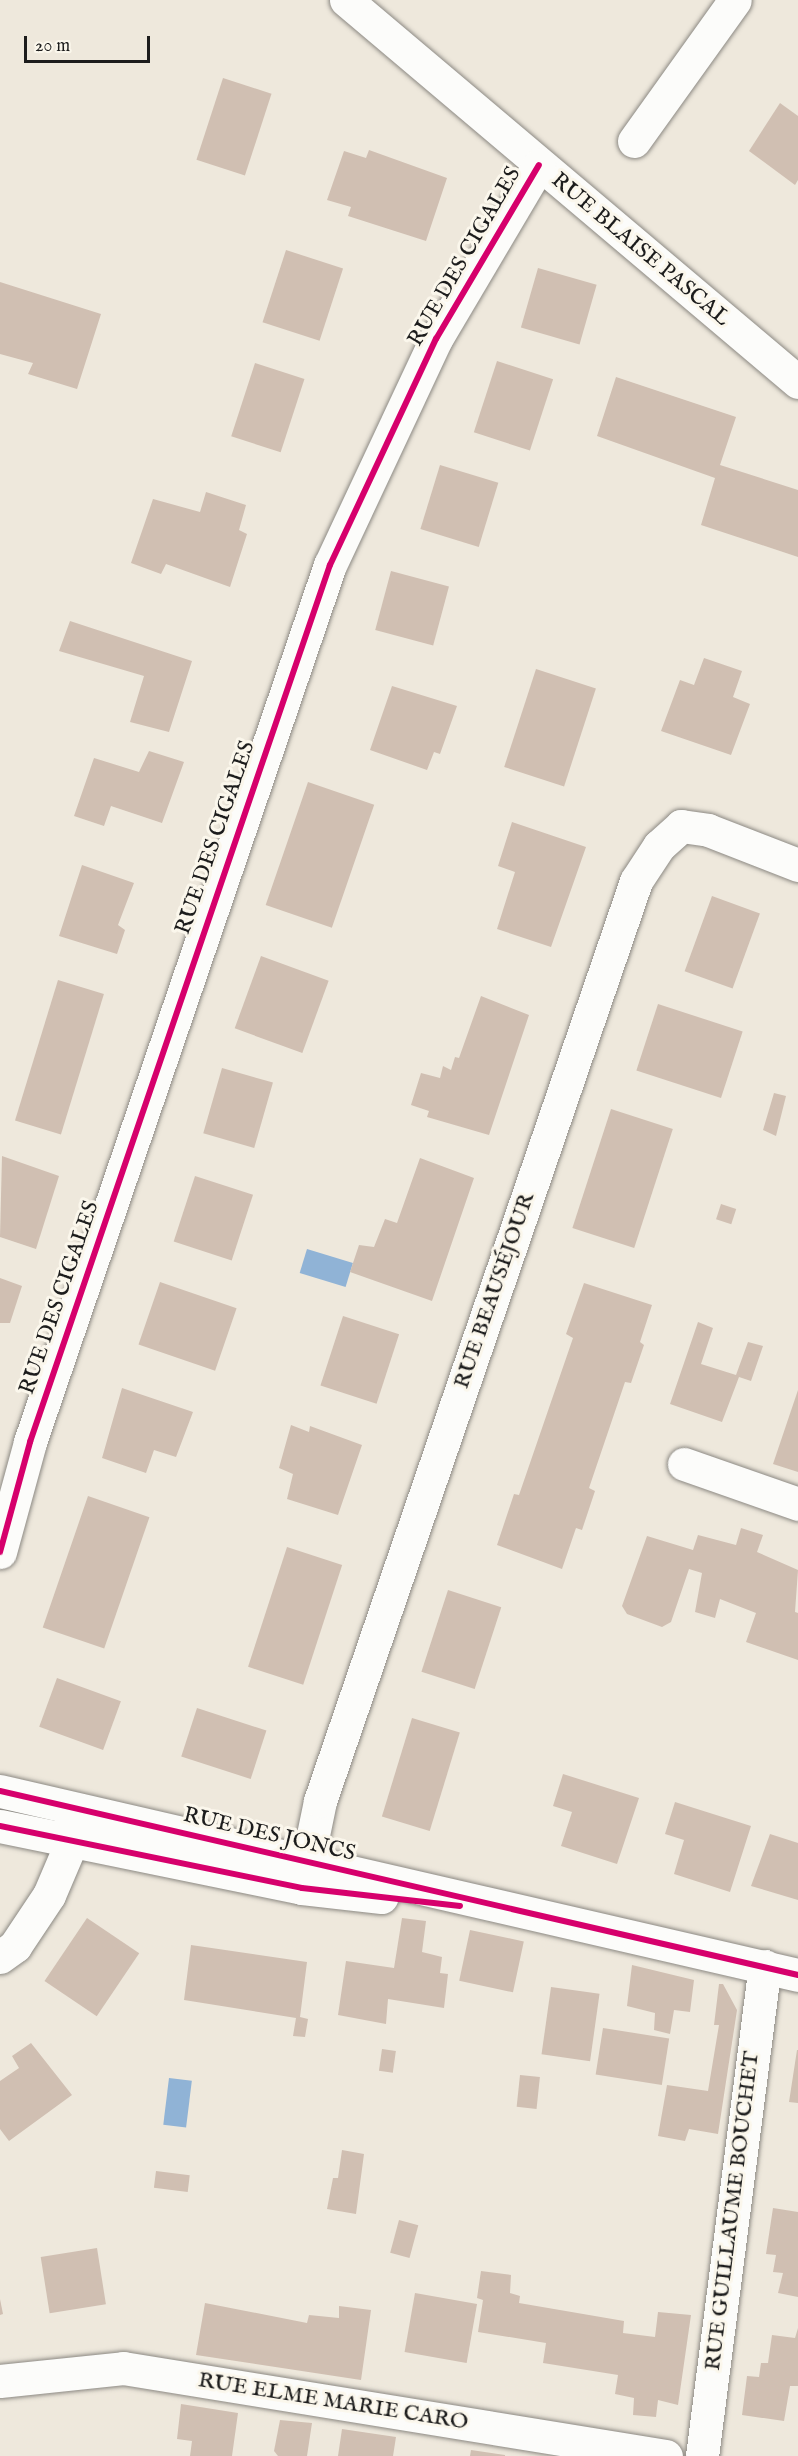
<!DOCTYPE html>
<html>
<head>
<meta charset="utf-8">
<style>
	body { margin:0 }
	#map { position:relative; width:798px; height:2456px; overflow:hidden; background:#eee8dc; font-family:"IM FELL English",serif }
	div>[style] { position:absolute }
	.water>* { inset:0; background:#90b3d6; transform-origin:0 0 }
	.building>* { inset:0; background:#d0bfb2; transform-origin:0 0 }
	.roads { filter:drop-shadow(0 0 2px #8c8983) drop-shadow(0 0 2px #8c8983) }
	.minor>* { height:33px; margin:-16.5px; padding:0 16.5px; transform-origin:16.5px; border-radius:16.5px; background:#fcfcfa }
	.cycleway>* { height:6px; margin:-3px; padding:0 3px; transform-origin:3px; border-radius:3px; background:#d6006c }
	span { translate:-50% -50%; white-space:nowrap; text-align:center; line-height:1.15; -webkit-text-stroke:6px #fbf7ec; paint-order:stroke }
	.street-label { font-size:22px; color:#1c1c1c }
	.scale { position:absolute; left:24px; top:36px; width:126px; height:27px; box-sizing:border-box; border:3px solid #1c1c1c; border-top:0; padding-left:8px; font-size:18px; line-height:21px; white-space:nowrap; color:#1c1c1c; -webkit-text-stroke:4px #fbf7ec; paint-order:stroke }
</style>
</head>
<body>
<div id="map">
	<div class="water">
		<i style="left:307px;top:1249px;width:48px;height:25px;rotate:17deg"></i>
		<i style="left:169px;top:2078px;width:23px;height:47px;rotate:7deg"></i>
	</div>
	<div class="building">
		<i style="left:223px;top:78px;width:51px;height:86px;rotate:18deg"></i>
		<i style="clip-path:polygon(780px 103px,798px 116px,798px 180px,795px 185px,749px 151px)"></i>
		<i style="clip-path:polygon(369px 150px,447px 178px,426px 241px,348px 216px,351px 207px,327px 200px,344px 151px,366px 158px)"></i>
		<i style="left:286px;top:250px;width:60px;height:76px;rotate:18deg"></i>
		<i style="left:538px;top:268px;width:61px;height:62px;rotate:16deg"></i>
		<i style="clip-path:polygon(0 282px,101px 314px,77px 389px,28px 374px,33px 363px,0 354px)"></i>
		<i style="left:497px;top:361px;width:59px;height:75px;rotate:18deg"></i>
		<i style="left:255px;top:363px;width:52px;height:77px;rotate:18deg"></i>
		<i style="clip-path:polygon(616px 377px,736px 417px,720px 465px,798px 490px,798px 557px,701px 525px,715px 478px,597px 436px)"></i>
		<i style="left:440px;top:465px;width:61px;height:67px;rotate:17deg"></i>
		<i style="clip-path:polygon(206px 492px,246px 505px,239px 530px,247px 534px,230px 587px,166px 564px,161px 574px,131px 563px,153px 499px,200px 512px)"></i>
		<i style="left:391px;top:571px;width:60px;height:61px;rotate:15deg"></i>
		<i style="clip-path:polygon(70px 621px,192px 661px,169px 732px,130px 722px,144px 676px,59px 651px)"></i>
		<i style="clip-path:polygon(704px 658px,742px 671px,733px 697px,750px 704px,731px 755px,661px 731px,680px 680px,694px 685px)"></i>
		<i style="left:536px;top:669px;width:63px;height:103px;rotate:18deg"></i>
		<i style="clip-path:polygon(392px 686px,457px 706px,440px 754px,434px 752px,427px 770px,370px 750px)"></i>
		<i style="clip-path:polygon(149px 751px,184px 762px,162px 823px,111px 806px,104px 826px,74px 816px,94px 758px,139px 772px)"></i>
		<i style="left:308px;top:782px;width:70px;height:130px;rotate:19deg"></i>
		<i style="clip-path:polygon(512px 822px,586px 847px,551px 947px,497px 929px,515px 872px,498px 866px)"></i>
		<i style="clip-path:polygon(82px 865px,134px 883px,118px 925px,125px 930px,117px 954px,59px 936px)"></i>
		<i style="left:712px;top:896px;width:51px;height:80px;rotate:20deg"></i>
		<i style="left:261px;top:956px;width:72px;height:77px;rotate:20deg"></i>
		<i style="left:58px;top:980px;width:48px;height:147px;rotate:17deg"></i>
		<i style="clip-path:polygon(481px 996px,529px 1015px,489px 1135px,427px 1117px,429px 1111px,411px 1105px,421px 1073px,440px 1078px,443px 1066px,451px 1070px,455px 1057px,459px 1058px)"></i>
		<i style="left:658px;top:1004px;width:89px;height:70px;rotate:18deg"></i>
		<i style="left:222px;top:1068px;width:53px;height:68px;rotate:16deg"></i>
		<i style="clip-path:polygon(774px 1093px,786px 1096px,776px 1136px,763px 1130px)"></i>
		<i style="left:611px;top:1109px;width:65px;height:125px;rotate:18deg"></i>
		<i style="clip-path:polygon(2px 1156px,59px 1176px,36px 1249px,0 1237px)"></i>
		<i style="clip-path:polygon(420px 1158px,474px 1178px,432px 1301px,350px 1272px,359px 1245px,374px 1247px,385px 1219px,397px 1223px)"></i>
		<i style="left:195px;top:1176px;width:61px;height:69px;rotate:18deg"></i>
		<i style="left:721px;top:1204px;width:16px;height:16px;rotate:18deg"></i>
		<i style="clip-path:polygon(0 1278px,22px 1286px,10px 1323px,0 1323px)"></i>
		<i style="left:160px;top:1282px;width:81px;height:66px;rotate:19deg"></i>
		<i style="clip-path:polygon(584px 1283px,652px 1305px,640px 1342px,644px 1345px,631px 1383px,625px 1382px,589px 1488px,595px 1491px,582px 1530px,576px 1528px,562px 1569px,497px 1545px,514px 1494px,519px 1495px,573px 1338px,566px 1334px)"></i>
		<i style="left:343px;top:1316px;width:59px;height:73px;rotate:18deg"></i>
		<i style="clip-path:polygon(698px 1322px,713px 1328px,701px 1364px,736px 1375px,748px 1342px,763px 1346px,751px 1381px,739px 1377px,722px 1422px,670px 1404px)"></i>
		<i style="clip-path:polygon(122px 1388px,193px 1412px,176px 1457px,154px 1450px,146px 1473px,102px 1458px)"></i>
		<i style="clip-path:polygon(798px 1390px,798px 1472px,773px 1464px)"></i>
		<i style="clip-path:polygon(291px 1425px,309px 1432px,310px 1426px,362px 1445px,338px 1515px,287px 1499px,293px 1474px,279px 1468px)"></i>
		<i style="left:88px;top:1496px;width:65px;height:139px;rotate:19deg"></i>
		<i style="clip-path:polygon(741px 1528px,763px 1535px,757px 1552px,798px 1570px,795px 1612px,798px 1613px,798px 1660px,746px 1642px,756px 1613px,720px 1599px,715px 1618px,695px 1612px,702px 1573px,689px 1569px,671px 1622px,662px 1627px,627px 1614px,622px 1606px,647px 1536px,693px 1550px,698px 1535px,736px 1545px)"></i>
		<i style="left:287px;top:1547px;width:58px;height:126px;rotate:18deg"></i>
		<i style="left:448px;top:1590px;width:56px;height:86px;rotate:18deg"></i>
		<i style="left:57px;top:1678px;width:68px;height:52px;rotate:20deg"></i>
		<i style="left:197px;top:1708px;width:73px;height:51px;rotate:18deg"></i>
		<i style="left:412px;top:1718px;width:50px;height:103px;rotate:17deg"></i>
		<i style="clip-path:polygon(563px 1774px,639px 1798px,617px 1864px,561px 1846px,572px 1812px,553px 1806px)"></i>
		<i style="clip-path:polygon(675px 1802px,751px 1826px,730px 1892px,674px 1874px,684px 1840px,665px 1834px)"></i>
		<i style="clip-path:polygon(770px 1834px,798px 1843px,798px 1900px,751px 1886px)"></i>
		<i style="left:87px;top:1918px;width:63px;height:76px;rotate:34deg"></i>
		<i style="clip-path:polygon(402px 1918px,426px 1921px,422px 1952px,442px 1957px,440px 1973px,448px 1974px,444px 2008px,388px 1999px,386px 2024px,338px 2015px,346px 1961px,394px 1968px)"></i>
		<i style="left:470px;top:1930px;width:55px;height:52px;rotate:12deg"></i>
		<i style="clip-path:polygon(191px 1945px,307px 1962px,300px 2017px,308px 2019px,305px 2037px,293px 2036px,296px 2018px,184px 2000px)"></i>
		<i style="clip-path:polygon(632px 1965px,694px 1980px,690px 2012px,674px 2010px,670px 2034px,654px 2030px,655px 2013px,627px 2006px)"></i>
		<i style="clip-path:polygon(719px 1984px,723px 1984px,737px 2010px,718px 2134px,689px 2129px,685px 2141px,658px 2136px,667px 2085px,708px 2091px,719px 2025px,714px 2025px)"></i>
		<i style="left:551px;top:1987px;width:49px;height:68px;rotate:8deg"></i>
		<i style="left:603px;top:2028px;width:67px;height:47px;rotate:9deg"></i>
		<i style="clip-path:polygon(31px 2043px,72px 2095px,9px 2141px,0 2129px,0 2081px,19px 2068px,12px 2056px)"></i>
		<i style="left:382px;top:2049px;width:14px;height:22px;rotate:8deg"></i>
		<i style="clip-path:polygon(797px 2050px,798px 2050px,798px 2103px,789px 2102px)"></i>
		<i style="left:520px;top:2075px;width:20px;height:32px;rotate:6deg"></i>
		<i style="clip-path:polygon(342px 2150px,364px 2154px,356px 2214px,327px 2209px,333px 2178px,338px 2178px)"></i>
		<i style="left:156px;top:2171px;width:34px;height:17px;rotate:7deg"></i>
		<i style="clip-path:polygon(773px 2208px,798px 2212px,798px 2297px,778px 2293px,783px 2273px,773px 2272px,776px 2255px,766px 2254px)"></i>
		<i style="left:399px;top:2220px;width:20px;height:34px;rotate:15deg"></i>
		<i style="left:97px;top:2248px;width:57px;height:57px;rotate:81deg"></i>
		<i style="clip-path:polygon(481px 2271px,511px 2275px,510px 2293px,520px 2296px,519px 2303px,624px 2321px,623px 2333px,655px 2337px,658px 2312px,691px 2315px,678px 2405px,658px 2400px,656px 2417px,633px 2415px,634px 2398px,615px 2394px,618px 2375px,543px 2363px,546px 2343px,478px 2332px,483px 2300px,477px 2298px)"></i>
		<i style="left:415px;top:2293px;width:63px;height:60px;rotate:10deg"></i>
		<i style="clip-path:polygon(0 2299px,3px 2314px,0 2315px)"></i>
		<i style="clip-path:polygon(205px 2303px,307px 2323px,309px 2315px,339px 2318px,339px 2306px,371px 2310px,361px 2380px,196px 2355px)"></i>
		<i style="clip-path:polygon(798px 2328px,798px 2386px,790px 2386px,784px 2421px,742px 2415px,747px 2376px,759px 2377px,761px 2363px,768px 2363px,772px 2335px,795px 2338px)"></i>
		<i style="clip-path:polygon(181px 2404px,238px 2413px,232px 2456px,190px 2456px,192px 2441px,177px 2439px)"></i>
		<i style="clip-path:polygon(280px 2420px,312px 2423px,307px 2456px,278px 2456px,274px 2451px)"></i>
		<i style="clip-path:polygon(342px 2429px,396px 2437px,393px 2456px,338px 2456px)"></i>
		<i style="clip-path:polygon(471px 2450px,505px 2455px,505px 2456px,470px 2456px)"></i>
	</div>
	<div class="roads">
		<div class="minor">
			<i style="left:346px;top:0;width:592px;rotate:40.2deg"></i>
			<i style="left:634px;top:141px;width:173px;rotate:-54.4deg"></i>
			<i style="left:684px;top:1464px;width:121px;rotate:19.3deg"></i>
			<i style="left:0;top:1552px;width:114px;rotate:-74.7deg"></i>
			<i style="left:30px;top:1442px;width:927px;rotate:-71.12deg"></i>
			<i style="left:330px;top:565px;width:250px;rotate:-64.9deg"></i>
			<i style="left:436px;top:339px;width:202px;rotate:-59.4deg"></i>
			<i style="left:0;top:1791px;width:819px;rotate:12.98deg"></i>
			<i style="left:0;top:1826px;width:308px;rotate:11.6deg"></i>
			<i style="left:302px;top:1888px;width:80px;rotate:6.5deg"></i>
			<i style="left:302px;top:1888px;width:89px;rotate:-78.3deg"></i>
			<i style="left:320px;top:1801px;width:973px;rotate:-71.04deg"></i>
			<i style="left:636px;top:881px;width:42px;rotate:-56.7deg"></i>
			<i style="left:659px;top:846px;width:30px;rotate:-42deg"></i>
			<i style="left:681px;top:826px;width:27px;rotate:8deg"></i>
			<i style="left:708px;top:830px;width:97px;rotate:21.3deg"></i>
			<i style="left:0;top:1957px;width:19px;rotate:-36deg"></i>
			<i style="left:15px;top:1946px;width:61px;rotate:-56.3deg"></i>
			<i style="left:49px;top:1895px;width:59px;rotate:-66.9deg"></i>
			<i style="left:72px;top:1841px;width:22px;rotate:-93deg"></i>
			<i style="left:0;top:2381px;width:124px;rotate:-6deg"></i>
			<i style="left:123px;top:2368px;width:550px;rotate:9.21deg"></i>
			<i style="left:702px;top:2456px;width:494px;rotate:-82.7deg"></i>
		</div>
	</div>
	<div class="cycleway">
		<i style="left:0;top:1552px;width:114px;rotate:-74.7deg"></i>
		<i style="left:30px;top:1442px;width:927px;rotate:-71.12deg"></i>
		<i style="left:330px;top:565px;width:250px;rotate:-64.9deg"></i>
		<i style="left:436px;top:339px;width:202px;rotate:-59.4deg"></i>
		<i style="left:0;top:1791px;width:819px;rotate:12.98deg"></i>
		<i style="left:0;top:1826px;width:308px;rotate:11.6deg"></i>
		<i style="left:302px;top:1888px;width:159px;rotate:6.5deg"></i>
	</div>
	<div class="street-label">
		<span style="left:640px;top:250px;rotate:40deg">RUE BLAISE PASCAL</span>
		<span style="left:465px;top:257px;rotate:-60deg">RUE DES CIGALES</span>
		<span style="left:216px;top:838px;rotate:-71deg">RUE DES CIGALES</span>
		<span style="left:495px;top:1291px;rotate:-71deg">RUE BEAUSÉJOUR</span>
		<span style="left:60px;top:1298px;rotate:-71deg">RUE DES CIGALES</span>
		<span style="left:269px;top:1835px;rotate:13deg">RUE DES JONCS</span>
		<span style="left:733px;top:2211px;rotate:-83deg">RUE GUILLAUME BOUCHET</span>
		<span style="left:333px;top:2402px;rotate:9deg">RUE ELME MARIE CARO</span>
	</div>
	<div class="scale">20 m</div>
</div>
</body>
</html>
